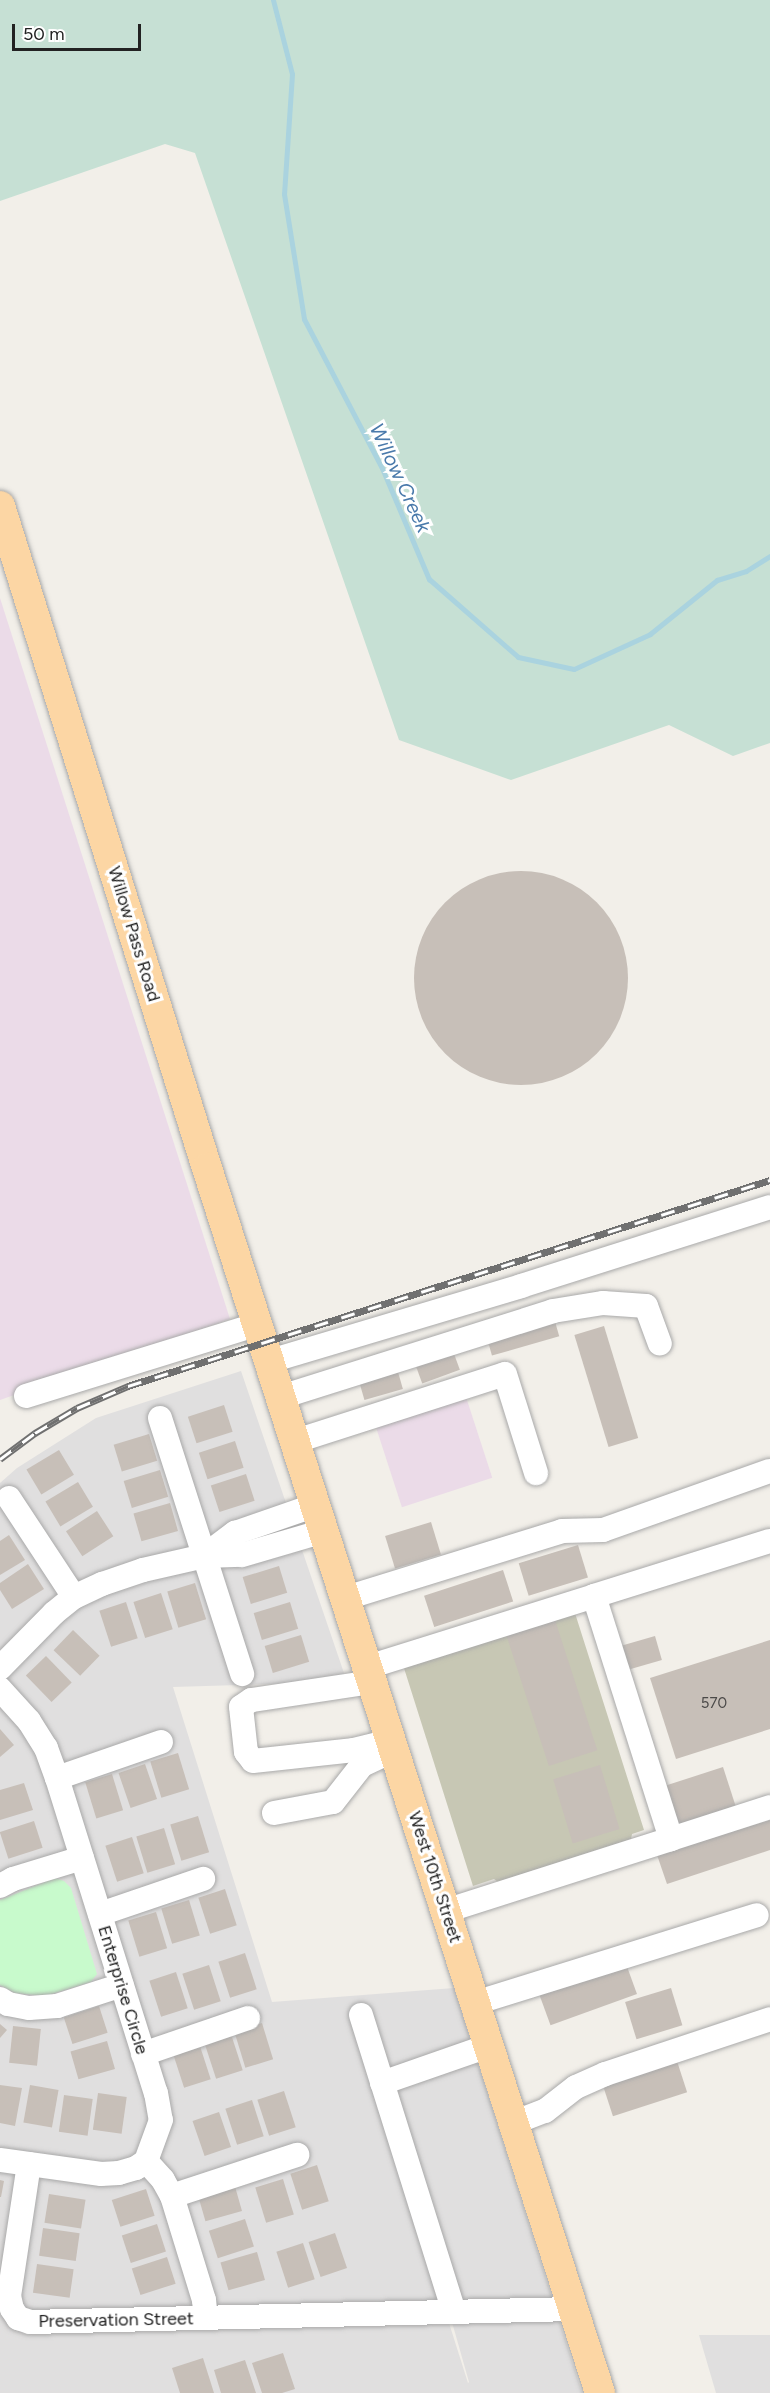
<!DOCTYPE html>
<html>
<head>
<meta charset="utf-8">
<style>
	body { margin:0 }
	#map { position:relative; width:770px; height:2393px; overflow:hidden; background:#f2efe9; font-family:Figtree,sans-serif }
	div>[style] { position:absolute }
	.residential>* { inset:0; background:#e0dfdf }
	.industrial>* { inset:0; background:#ebdbe8; transform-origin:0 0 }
	.construction>* { inset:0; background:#c7c7b4 }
	.wetland>* { inset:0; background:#c6e0d4 }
	.park>* { inset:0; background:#c8facc }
	.stream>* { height:5px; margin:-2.5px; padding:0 2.5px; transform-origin:2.5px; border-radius:2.5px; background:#aad3df }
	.building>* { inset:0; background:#c7bfb8; transform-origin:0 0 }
	.round { border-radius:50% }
	.roads { filter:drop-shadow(0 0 2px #a9a9a9) drop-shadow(0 0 2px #a9a9a9) }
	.minor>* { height:24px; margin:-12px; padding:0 12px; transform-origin:12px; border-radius:12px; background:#fff }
	.major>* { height:30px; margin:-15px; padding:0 15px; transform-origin:15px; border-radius:15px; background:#fcd6a4 }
	.rail>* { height:7px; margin-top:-3.5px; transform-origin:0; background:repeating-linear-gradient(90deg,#fff 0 14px,#707070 0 28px); box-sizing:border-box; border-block:2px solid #707070 }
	span { translate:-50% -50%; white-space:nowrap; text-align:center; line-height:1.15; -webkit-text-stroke:6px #fff; paint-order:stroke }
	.number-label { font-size:15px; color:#4b4948 }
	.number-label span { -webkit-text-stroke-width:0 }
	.street-label { font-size:18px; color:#222 }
	.water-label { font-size:20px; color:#4a7aab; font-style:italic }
	.scale { position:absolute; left:12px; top:24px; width:129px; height:27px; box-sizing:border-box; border:3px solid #222; border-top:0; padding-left:8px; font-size:18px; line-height:21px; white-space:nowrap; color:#222; -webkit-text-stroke:4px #fff; paint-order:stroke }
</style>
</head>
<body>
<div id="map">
	<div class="residential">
		<i style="clip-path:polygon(evenodd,241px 1371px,345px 1676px,306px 1683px,173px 1687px,272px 2002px,454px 1988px,582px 2393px,0 2393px,0 1483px,17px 1468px,96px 1418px,241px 1371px,446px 2301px,469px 2382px,468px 2383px,449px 2323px,379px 2326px,371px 2302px,446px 2301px)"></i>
		<i style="clip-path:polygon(699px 2335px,770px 2335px,770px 2393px,716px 2393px)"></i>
	</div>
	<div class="industrial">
		<i style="clip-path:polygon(0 598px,230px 1319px,0 1400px)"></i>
		<i style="left:466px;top:1397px;width:85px;height:95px;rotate:72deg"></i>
	</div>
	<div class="construction">
		<i style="clip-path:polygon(574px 1610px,644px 1830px,632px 1834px,631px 1839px,498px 1882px,494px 1879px,473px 1886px,403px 1665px)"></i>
	</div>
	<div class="wetland">
		<i style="clip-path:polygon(0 0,770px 0,770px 743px,733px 756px,669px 725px,511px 780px,399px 740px,195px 153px,165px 144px,0 201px)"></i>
	</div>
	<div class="park">
		<i style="clip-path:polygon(55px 1878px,64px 1881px,71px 1888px,97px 1974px,91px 1982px,45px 1996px,15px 1993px,0 1985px,0 1900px)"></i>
	</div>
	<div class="stream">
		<i style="left:273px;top:0;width:76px;rotate:75.6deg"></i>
		<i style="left:292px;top:74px;width:120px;rotate:93.8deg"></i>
		<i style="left:284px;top:194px;width:127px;rotate:80.9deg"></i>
		<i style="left:304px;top:319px;width:168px;rotate:62.4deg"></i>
		<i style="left:382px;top:468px;width:121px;rotate:67.1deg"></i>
		<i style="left:429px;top:579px;width:118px;rotate:41.2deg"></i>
		<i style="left:518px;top:657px;width:57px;rotate:12.1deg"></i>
		<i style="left:574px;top:669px;width:84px;rotate:-24.7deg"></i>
		<i style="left:650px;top:634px;width:86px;rotate:-38.9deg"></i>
		<i style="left:717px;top:580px;width:30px;rotate:-17deg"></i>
		<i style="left:746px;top:571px;width:28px;rotate:-32deg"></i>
	</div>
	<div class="building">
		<i class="round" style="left:414px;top:871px;width:214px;height:214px"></i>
		<i style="left:554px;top:1318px;width:19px;height:70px;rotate:74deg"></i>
		<i style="left:604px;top:1326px;width:117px;height:31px;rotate:73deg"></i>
		<i style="left:453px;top:1351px;width:20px;height:40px;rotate:70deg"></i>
		<i style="left:396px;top:1365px;width:25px;height:40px;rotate:74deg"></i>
		<i style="left:224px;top:1405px;width:28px;height:38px;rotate:72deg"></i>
		<i style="left:149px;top:1434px;width:28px;height:37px;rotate:73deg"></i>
		<i style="left:235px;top:1441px;width:28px;height:38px;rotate:72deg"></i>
		<i style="left:59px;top:1450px;width:29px;height:38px;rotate:59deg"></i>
		<i style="left:160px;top:1470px;width:28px;height:38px;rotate:73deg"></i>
		<i style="left:246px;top:1474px;width:28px;height:37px;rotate:72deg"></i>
		<i style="left:78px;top:1482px;width:29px;height:38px;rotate:59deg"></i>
		<i style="left:170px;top:1503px;width:29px;height:38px;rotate:74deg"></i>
		<i style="left:97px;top:1511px;width:30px;height:37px;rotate:57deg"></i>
		<i style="left:431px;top:1522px;width:34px;height:48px;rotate:73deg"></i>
		<i style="clip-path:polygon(9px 1535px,25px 1560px,0 1575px,0 1541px)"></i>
		<i style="left:578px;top:1545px;width:34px;height:62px;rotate:73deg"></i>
		<i style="clip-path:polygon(28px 1564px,44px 1589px,12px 1609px,0 1590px,0 1583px)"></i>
		<i style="left:279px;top:1566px;width:28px;height:38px;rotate:73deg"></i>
		<i style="left:503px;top:1570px;width:33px;height:83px;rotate:72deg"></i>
		<i style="left:195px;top:1583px;width:38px;height:29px;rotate:73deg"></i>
		<i style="left:161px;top:1593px;width:38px;height:29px;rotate:72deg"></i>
		<i style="left:126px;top:1602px;width:38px;height:28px;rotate:72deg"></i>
		<i style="left:290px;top:1602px;width:28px;height:38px;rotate:73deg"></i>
		<i style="left:555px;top:1620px;width:137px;height:51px;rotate:72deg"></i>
		<i style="left:73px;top:1630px;width:37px;height:28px;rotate:44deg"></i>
		<i style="left:301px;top:1635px;width:28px;height:38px;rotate:73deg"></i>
		<i style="left:655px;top:1636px;width:25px;height:36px;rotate:74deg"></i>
		<i style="clip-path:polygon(770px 1640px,770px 1729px,676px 1759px,650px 1678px)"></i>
		<i style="left:46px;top:1656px;width:37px;height:28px;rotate:46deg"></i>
		<i style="clip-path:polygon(0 1729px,14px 1745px,0 1757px)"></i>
		<i style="left:178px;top:1753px;width:38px;height:29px;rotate:73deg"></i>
		<i style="left:145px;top:1764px;width:37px;height:28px;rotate:71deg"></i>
		<i style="left:600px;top:1765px;width:67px;height:49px;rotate:73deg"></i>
		<i style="left:723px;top:1767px;width:43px;height:60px;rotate:72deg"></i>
		<i style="left:112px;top:1774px;width:38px;height:28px;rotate:73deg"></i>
		<i style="clip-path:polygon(24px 1783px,33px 1810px,0 1820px,0 1790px)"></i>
		<i style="left:198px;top:1816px;width:38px;height:29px;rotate:73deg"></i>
		<i style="clip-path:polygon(770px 1820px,770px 1850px,667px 1884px,657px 1855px)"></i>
		<i style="left:34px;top:1821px;width:28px;height:36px;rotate:72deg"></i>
		<i style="left:164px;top:1828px;width:38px;height:29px;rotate:73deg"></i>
		<i style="left:132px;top:1837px;width:38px;height:28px;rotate:72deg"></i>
		<i style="left:225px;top:1889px;width:38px;height:28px;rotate:72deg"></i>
		<i style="left:189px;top:1900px;width:37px;height:29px;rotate:73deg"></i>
		<i style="left:156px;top:1912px;width:38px;height:29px;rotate:73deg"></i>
		<i style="left:245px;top:1953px;width:38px;height:28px;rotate:72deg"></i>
		<i style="left:625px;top:1961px;width:35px;height:92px;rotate:70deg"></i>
		<i style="left:209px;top:1965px;width:38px;height:28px;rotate:72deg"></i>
		<i style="left:176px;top:1972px;width:38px;height:28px;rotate:72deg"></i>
		<i style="left:671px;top:1988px;width:39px;height:48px;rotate:73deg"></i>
		<i style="left:99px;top:2006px;width:28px;height:37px;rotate:72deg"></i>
		<i style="left:262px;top:2023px;width:38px;height:29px;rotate:73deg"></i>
		<i style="clip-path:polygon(0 2024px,7px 2030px,0 2038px)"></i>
		<i style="left:13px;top:2026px;width:28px;height:37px;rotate:6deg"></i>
		<i style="left:231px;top:2034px;width:38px;height:28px;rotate:72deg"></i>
		<i style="left:107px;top:2041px;width:29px;height:38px;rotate:74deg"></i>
		<i style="left:199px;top:2043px;width:38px;height:28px;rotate:72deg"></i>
		<i style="left:676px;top:2058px;width:36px;height:78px;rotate:72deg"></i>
		<i style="clip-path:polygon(0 2085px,22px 2088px,15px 2126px,0 2123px)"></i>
		<i style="left:30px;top:2085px;width:29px;height:38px;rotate:10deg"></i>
		<i style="left:284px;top:2091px;width:38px;height:28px;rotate:72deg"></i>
		<i style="left:98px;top:2093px;width:29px;height:37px;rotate:8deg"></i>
		<i style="left:64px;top:2095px;width:29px;height:37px;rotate:8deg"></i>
		<i style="left:252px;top:2100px;width:38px;height:28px;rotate:72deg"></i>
		<i style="left:219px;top:2112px;width:37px;height:28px;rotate:71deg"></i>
		<i style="left:317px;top:2165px;width:38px;height:28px;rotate:72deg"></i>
		<i style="left:283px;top:2179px;width:37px;height:29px;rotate:73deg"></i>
		<i style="clip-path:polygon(0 2180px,4px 2181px,1px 2197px,0 2197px)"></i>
		<i style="left:234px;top:2183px;width:29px;height:38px;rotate:74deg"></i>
		<i style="left:146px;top:2189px;width:28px;height:36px;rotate:72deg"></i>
		<i style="left:49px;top:2194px;width:37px;height:29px;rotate:9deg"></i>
		<i style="left:245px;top:2219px;width:29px;height:38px;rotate:72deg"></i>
		<i style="left:157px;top:2224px;width:29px;height:37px;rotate:72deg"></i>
		<i style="left:43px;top:2228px;width:37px;height:28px;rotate:8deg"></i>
		<i style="left:335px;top:2233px;width:37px;height:28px;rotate:71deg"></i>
		<i style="left:303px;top:2243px;width:38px;height:28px;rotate:72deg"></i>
		<i style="left:257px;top:2252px;width:29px;height:38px;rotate:74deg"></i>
		<i style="left:167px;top:2257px;width:28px;height:37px;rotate:72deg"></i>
		<i style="left:37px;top:2264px;width:37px;height:29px;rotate:8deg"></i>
		<i style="clip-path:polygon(283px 2353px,295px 2389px,282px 2393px,262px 2393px,252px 2363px)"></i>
		<i style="clip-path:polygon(203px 2358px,214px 2393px,180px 2393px,172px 2368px)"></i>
		<i style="clip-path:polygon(245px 2360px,256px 2393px,221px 2393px,214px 2370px)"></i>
	</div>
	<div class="roads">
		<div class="minor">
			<i style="left:270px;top:1361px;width:262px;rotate:-16.6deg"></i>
			<i style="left:521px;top:1286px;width:261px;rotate:-17.6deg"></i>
			<i style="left:26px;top:1396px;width:243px;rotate:-17.2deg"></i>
			<i style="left:281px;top:1397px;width:285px;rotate:-17.5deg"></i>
			<i style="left:553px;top:1311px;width:51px;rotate:-9.1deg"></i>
			<i style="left:603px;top:1303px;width:43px;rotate:4deg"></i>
			<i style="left:646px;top:1306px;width:40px;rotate:69.8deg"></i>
			<i style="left:160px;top:1418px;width:269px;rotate:72.2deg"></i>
			<i style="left:296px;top:1441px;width:219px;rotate:-17.8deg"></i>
			<i style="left:505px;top:1374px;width:104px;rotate:72.6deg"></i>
			<i style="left:9px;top:1498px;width:118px;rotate:56.7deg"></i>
			<i style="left:204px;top:1556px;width:39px;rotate:-37deg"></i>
			<i style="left:235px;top:1533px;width:86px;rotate:-19.1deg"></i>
			<i style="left:594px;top:1596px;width:184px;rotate:-17.4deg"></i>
			<i style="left:346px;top:1598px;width:226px;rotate:-17.2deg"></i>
			<i style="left:562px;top:1531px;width:41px;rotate:-1.4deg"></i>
			<i style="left:603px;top:1530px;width:177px;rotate:-19.5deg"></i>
			<i style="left:368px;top:1667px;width:237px;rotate:-17.4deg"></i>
			<i style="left:594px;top:1596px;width:255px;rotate:72.4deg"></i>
			<i style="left:671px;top:1839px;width:236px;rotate:162.3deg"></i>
			<i style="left:0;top:1668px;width:77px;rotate:-45.5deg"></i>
			<i style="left:54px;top:1613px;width:26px;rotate:-39deg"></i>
			<i style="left:74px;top:1597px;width:31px;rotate:-25deg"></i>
			<i style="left:102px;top:1584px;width:43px;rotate:-18.9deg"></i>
			<i style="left:143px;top:1570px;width:63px;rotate:-12.9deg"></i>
			<i style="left:204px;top:1556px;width:38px;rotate:-2deg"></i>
			<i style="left:242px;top:1555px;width:85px;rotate:-16.3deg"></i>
			<i style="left:372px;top:1682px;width:122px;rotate:171.5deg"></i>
			<i style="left:251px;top:1700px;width:12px;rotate:145deg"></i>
			<i style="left:241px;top:1707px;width:45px;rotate:83.7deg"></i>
			<i style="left:246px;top:1752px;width:11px;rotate:52deg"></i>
			<i style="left:253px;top:1761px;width:102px;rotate:-6.2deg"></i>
			<i style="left:354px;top:1750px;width:38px;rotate:-14deg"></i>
			<i style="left:0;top:1689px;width:43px;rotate:47.8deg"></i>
			<i style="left:29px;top:1721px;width:32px;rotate:58deg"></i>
			<i style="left:46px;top:1748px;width:32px;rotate:70deg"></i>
			<i style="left:57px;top:1778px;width:330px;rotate:72.6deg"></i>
			<i style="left:156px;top:2093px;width:27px;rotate:80deg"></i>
			<i style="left:161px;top:2120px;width:44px;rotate:110.1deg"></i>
			<i style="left:146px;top:2161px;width:12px;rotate:145deg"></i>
			<i style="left:136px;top:2168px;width:18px;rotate:164deg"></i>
			<i style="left:119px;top:2173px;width:18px;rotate:177deg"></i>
			<i style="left:101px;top:2174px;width:102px;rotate:-172.1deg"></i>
			<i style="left:57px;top:1778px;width:110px;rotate:-19.1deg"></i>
			<i style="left:274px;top:1813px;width:60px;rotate:-10.6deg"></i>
			<i style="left:333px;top:1802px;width:47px;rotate:-51.9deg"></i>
			<i style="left:362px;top:1765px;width:31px;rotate:-25deg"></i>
			<i style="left:671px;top:1839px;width:104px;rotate:-17.9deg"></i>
			<i style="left:0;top:1886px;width:15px;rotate:-28deg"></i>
			<i style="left:13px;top:1879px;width:72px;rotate:-16.9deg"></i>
			<i style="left:100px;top:1914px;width:109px;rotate:-18.8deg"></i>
			<i style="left:0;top:1999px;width:9px;rotate:32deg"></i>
			<i style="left:8px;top:2004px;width:21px;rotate:11deg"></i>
			<i style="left:29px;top:2008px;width:28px;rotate:-4deg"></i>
			<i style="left:57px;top:2006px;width:68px;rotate:-17.9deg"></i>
			<i style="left:475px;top:2003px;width:295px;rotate:-17.3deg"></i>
			<i style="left:361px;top:2015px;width:310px;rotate:72.6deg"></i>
			<i style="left:143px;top:2054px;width:111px;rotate:-18.9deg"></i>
			<i style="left:382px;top:2083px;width:112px;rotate:-19.2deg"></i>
			<i style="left:513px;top:2123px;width:34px;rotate:-21deg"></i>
			<i style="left:545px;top:2111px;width:39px;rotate:-38deg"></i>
			<i style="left:576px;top:2087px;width:32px;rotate:-24deg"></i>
			<i style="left:605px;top:2074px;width:174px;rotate:-18.4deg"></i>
			<i style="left:146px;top:2161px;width:25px;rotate:48deg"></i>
			<i style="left:163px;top:2180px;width:18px;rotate:61deg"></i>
			<i style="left:172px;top:2196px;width:109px;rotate:72.9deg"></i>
			<i style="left:204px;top:2300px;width:18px;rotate:84deg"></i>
			<i style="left:29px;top:2164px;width:134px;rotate:98.6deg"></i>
			<i style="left:9px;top:2296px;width:13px;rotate:77deg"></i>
			<i style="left:12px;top:2309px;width:11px;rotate:56deg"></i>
			<i style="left:18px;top:2318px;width:13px;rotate:18deg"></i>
			<i style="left:30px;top:2322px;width:543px;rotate:-1.37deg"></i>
			<i style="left:172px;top:2196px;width:132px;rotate:-18.2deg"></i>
		</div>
		<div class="major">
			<i style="left:0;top:506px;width:694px;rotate:72.64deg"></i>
			<i style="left:207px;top:1168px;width:1286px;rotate:72.21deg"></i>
		</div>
	</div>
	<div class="rail">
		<i style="left:0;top:1459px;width:44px;rotate:-36.6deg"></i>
		<i style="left:35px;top:1433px;width:49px;rotate:-30.8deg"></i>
		<i style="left:77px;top:1408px;width:56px;rotate:-23.3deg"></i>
		<i style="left:128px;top:1386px;width:674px;rotate:-17.79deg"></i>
	</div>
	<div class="number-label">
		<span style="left:714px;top:1704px">570</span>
	</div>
	<div class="street-label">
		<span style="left:134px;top:934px;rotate:73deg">Willow Pass Road</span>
		<span style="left:435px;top:1877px;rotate:72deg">West 10th Street</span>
		<span style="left:123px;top:1990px;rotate:73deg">Enterprise Circle</span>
		<span style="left:116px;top:2320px;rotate:-1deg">Preservation Street</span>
	</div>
	<div class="water-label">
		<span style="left:400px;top:478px;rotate:65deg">Willow Creek</span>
	</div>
	<div class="scale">50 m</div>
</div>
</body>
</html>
